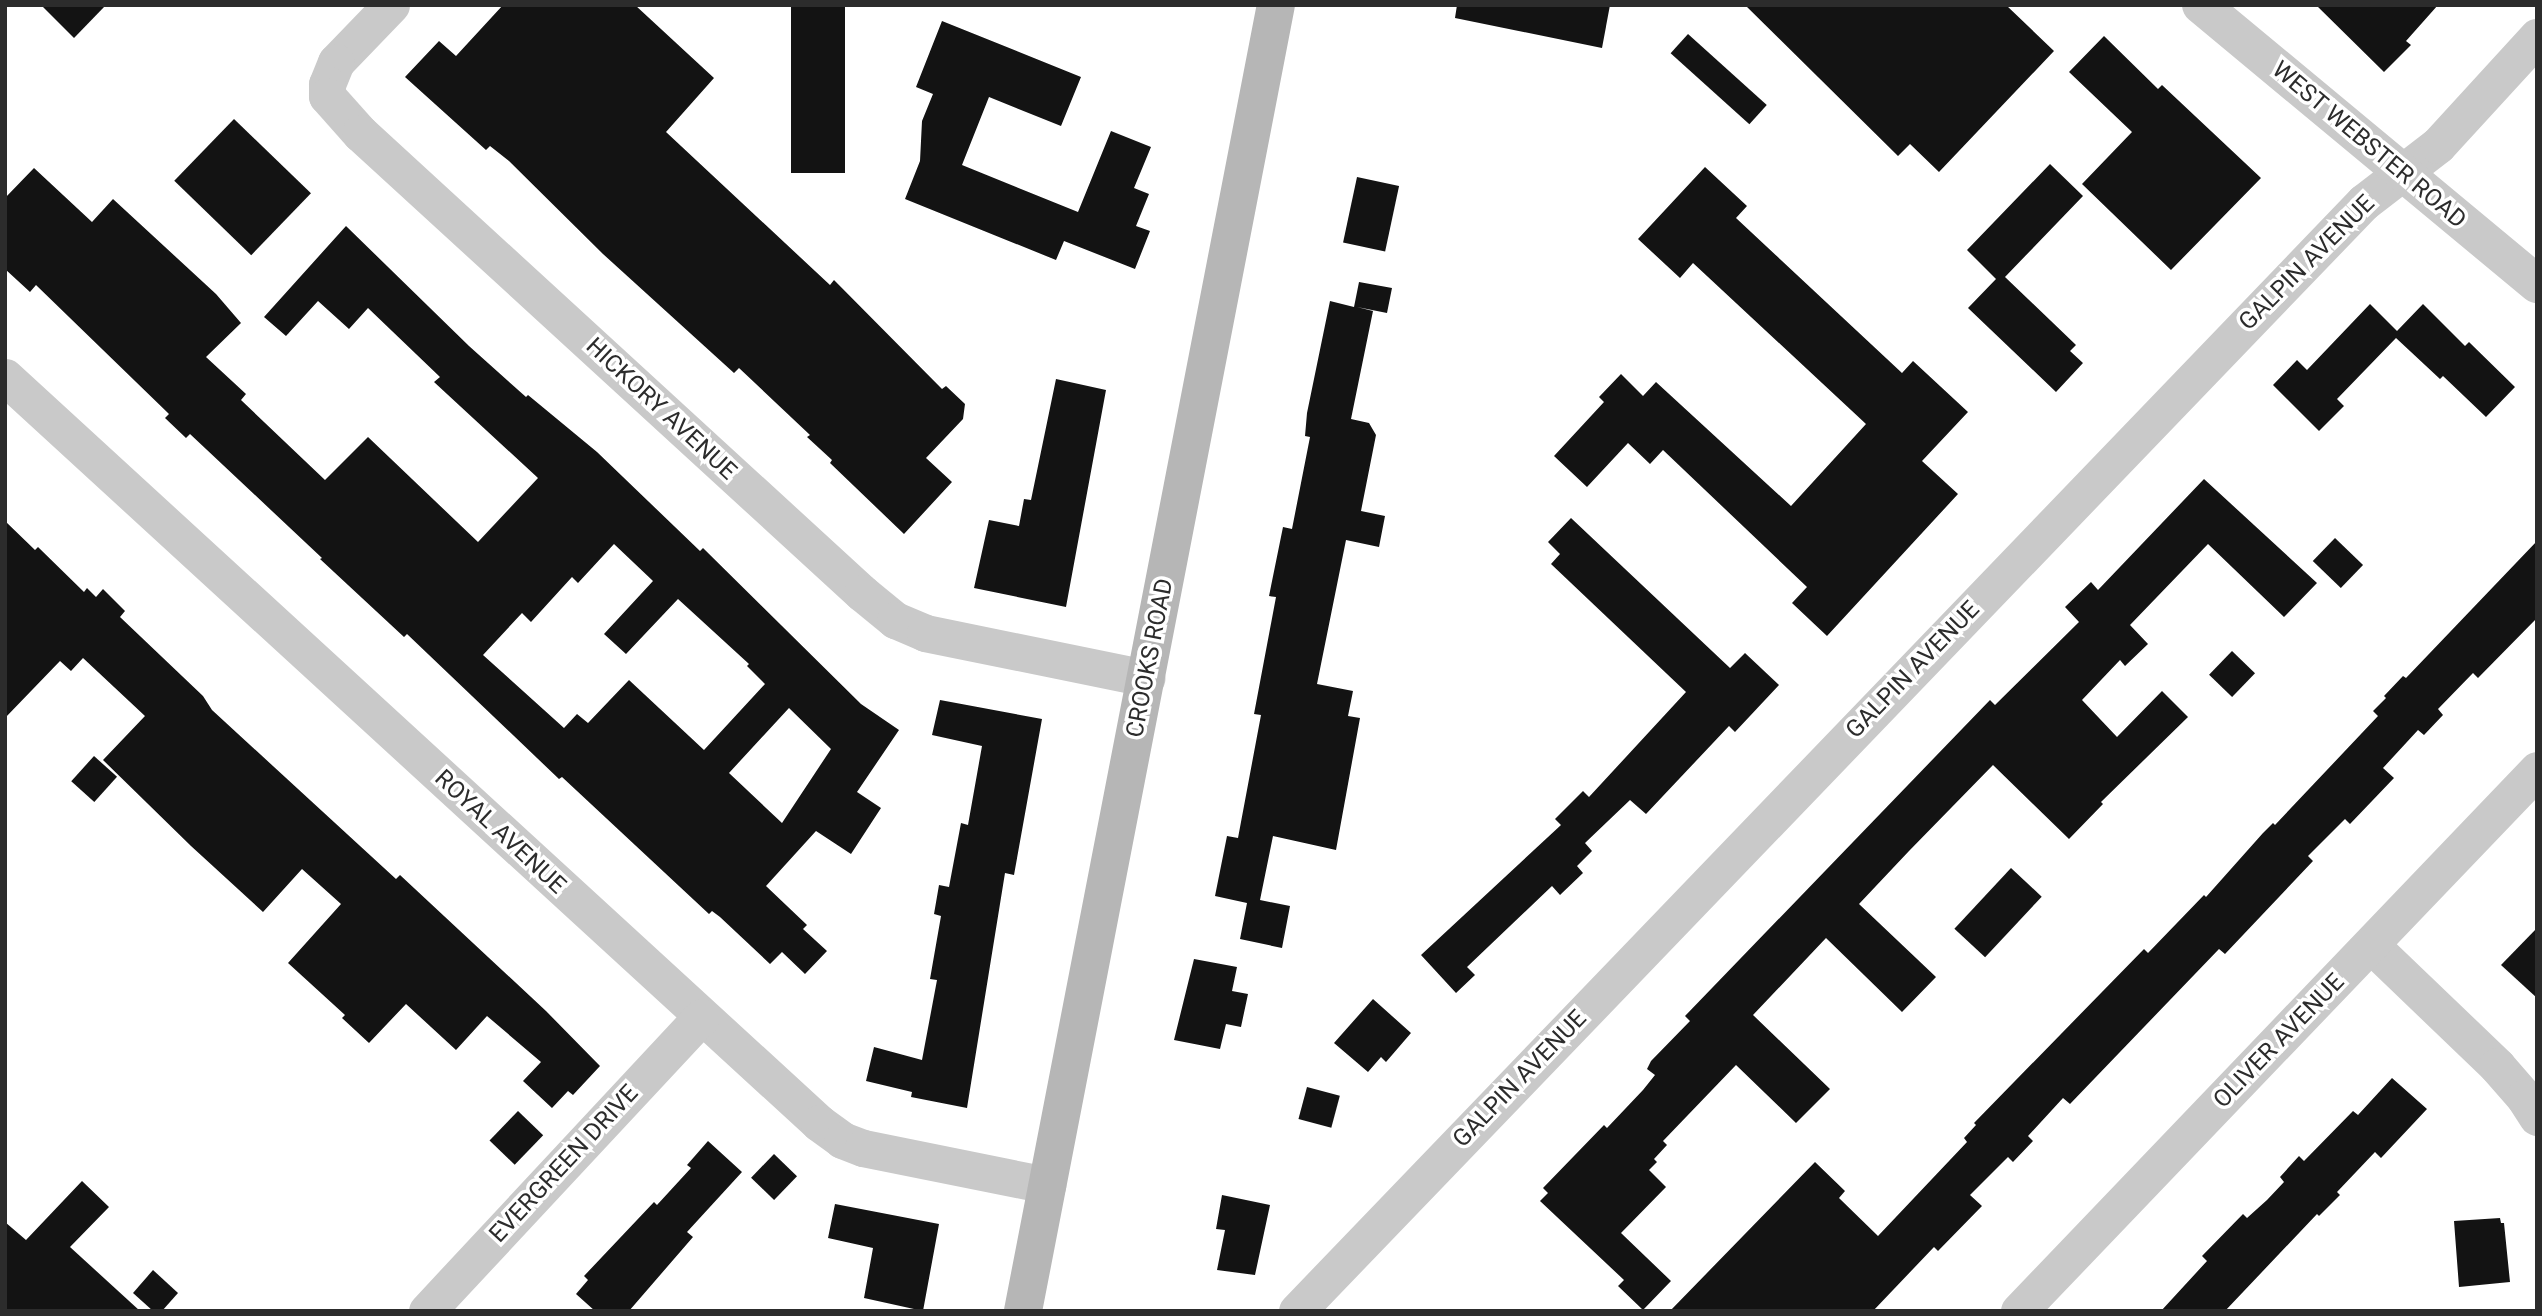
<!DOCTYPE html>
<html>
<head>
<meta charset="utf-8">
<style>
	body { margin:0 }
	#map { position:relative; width:2542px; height:1316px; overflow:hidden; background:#fff; font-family:Roboto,sans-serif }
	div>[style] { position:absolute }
	.building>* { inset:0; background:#131313; transform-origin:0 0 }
	.minor>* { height:37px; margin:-18.5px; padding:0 18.5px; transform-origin:18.5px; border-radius:18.5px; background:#c9c9c9 }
	.tertiary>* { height:38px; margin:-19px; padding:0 19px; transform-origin:19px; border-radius:19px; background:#c9c9c9 }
	.secondary>* { height:38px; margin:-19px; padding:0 19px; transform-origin:19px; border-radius:19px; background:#b6b6b6 }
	span { translate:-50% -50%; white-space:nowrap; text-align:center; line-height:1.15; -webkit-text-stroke:7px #fff; paint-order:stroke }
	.street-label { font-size:24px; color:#2c2c2c }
	.frame { position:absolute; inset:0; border:7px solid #2c2c2c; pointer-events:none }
</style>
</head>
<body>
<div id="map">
	<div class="building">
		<i style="clip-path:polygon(41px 5px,106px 5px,74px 38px)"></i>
		<i style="clip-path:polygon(503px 5px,635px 5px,714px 78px,666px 132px,830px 285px,834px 280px,942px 389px,946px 386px,965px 404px,963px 419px,926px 458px,952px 482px,904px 534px,830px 463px,832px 460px,807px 437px,810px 435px,739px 368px,734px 373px,603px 254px,509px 161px,490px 146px,486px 150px,405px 77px,439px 41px,456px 56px)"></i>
		<i style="left:791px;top:5px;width:54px;height:168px"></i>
		<i style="clip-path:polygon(1457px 5px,1610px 5px,1602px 48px,1455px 18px)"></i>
		<i style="clip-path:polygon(1745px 5px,2006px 5px,2054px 51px,1939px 172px,1910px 144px,1898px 156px)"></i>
		<i style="clip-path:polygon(2316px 5px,2438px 5px,2406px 41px,2411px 45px,2384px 72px)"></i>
		<i style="clip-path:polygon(942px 21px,1081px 77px,1061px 126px,989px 97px,962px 165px,1078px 212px,1111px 131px,1151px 147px,1134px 188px,1149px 194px,1136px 226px,1150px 231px,1135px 269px,1064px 241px,1056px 260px,905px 199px,920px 161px,922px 121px,933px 94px,916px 87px)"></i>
		<i style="left:1688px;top:34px;width:106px;height:26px;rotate:42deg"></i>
		<i style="clip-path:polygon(2104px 36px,2158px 89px,2162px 85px,2261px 178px,2171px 270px,2082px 184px,2132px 132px,2069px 72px)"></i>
		<i style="left:234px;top:119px;width:107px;height:86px;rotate:44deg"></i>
		<i style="clip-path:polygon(2050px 164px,2083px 196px,2005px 277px,2076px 345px,2070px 351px,2083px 363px,2056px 392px,1968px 308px,1996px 279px,1967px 250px)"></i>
		<i style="clip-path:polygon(1705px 167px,1747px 206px,1736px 218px,1902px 373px,1913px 361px,1968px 412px,1922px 461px,1958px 494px,1827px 636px,1792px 603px,1807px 587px,1663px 450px,1650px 464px,1628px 443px,1587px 487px,1554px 456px,1604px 402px,1599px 397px,1621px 374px,1643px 396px,1656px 382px,1791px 506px,1866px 424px,1693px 263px,1680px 278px,1638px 239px)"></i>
		<i style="clip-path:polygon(evenodd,34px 168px,92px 222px,113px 199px,216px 294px,241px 323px,206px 357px,246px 394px,241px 400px,325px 480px,368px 437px,478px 542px,538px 478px,434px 382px,440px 377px,368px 308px,349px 329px,318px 301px,286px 336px,264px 317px,346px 226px,469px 346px,526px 397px,528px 395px,597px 452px,700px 551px,703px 548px,861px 704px,899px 730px,857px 792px,881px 808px,851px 854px,816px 831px,766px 886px,807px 925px,803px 929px,827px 951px,805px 974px,782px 952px,770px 964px,720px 917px,712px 911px,709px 914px,562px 777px,559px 779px,407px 634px,404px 637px,320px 559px,322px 558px,190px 434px,186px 438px,165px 418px,169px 414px,36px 285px,30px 292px,5px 269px,5px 198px,34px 168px,614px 544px,653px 581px,604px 634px,626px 654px,678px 599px,749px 664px,747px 666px,765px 684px,704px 750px,629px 680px,588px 723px,577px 714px,564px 728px,483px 655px,522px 613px,531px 622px,572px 577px,578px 583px,614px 544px,34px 168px,789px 708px,831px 749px,782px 823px,729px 773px,789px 708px)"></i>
		<i style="left:1357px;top:177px;width:43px;height:67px;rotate:12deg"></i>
		<i style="clip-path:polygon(1359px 282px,1392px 288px,1387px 313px,1357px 307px,1373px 311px,1351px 419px,1369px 423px,1376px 435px,1361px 511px,1385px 516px,1379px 547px,1346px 540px,1317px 684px,1353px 691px,1348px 716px,1360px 718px,1336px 850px,1273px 836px,1260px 900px,1290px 906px,1282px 948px,1240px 939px,1247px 903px,1215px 896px,1227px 836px,1238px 838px,1261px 715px,1254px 714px,1276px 597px,1269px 596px,1283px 527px,1292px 529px,1310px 437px,1305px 436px,1307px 413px,1330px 301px,1354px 307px)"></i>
		<i style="clip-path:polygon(2370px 304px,2397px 331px,2423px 304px,2465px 346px,2469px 342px,2515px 387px,2486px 417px,2443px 376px,2440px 379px,2396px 338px,2337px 399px,2344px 406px,2319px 431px,2273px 385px,2297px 360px,2307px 370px)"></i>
		<i style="clip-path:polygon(1056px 379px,1106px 390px,1066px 607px,974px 588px,989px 520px,1019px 526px,1024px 499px,1031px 500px)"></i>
		<i style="clip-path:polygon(2204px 479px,2317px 583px,2284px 617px,2208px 544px,2130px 625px,2148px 644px,2125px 666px,2120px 660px,2082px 700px,2117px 737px,2162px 691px,2188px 717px,2101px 802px,2103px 804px,2069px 839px,1993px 765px,1909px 851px,1859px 904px,1936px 977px,1902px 1012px,1826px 938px,1753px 1015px,1830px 1089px,1796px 1123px,1736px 1065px,1663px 1141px,1667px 1145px,1654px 1159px,1657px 1162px,1649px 1170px,1666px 1187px,1621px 1233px,1671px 1281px,1643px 1310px,1618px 1286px,1624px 1280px,1540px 1201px,1548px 1193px,1543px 1188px,1604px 1125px,1607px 1128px,1643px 1090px,1655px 1075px,1647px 1069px,1651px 1061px,1690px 1021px,1685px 1016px,1990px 700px,1995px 705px,2079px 622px,2065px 607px,2091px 582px,2098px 590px)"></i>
		<i style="clip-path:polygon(1571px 518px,1730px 668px,1745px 653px,1779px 685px,1735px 732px,1729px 726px,1646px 814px,1630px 800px,1585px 843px,1592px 851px,1577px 866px,1583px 873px,1560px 895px,1552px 886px,1467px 967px,1475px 975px,1456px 993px,1421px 955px,1561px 825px,1555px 819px,1583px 791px,1589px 797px,1686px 692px,1551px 564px,1560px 554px,1548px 542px)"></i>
		<i style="clip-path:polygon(5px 521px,35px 550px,38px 547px,84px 592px,87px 588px,96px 597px,103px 589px,125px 611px,120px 617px,203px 696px,212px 710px,396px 879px,400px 875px,546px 1011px,600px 1066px,573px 1095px,568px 1091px,552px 1108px,523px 1081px,541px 1062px,487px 1016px,456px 1050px,406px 1004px,369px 1043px,342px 1018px,345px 1015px,288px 963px,341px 904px,302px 869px,263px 912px,191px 846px,103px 760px,145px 716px,83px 658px,71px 671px,60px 661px,5px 718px)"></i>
		<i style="left:2335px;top:538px;width:39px;height:32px;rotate:44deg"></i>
		<i style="clip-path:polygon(2537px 541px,2537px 618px,2478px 678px,2473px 673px,2438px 709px,2443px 715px,2424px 735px,2418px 730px,2383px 768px,2394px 778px,2350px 824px,2345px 819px,2308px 856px,2313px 861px,2225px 954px,2219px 949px,2070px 1104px,2063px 1098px,2028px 1136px,2033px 1141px,2013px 1162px,2008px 1157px,1970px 1195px,1982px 1206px,1938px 1251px,1934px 1247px,1873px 1311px,1670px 1311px,1815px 1162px,1845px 1191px,1839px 1198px,1878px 1236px,1967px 1142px,1964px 1138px,1976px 1125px,1974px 1123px,2144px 949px,2148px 953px,2204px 895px,2206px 897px,2263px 833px,2273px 823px,2275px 825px,2378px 716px,2373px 711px,2386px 698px,2384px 696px,2403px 676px,2406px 678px)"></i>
		<i style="left:2232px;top:651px;width:32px;height:33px;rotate:44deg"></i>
		<i style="clip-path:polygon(940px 700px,1042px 719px,1014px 875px,1005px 873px,967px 1108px,911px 1097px,912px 1092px,866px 1081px,874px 1047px,922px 1060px,937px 980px,930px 979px,941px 916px,934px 914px,939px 885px,949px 887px,961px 823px,968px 825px,982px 746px,932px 735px)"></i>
		<i style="left:94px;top:756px;width:31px;height:34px;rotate:42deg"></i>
		<i style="left:2011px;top:868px;width:42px;height:83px;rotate:43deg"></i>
		<i style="clip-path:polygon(2537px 928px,2537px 998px,2501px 965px)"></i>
		<i style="clip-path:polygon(1194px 959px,1237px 967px,1232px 991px,1248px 994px,1241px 1027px,1226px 1024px,1220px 1049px,1174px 1040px)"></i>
		<i style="clip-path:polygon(1373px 999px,1411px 1033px,1386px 1062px,1381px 1057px,1368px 1072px,1334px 1043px)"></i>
		<i style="clip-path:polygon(2392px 1078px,2427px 1109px,2381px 1158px,2375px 1152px,2337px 1192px,2340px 1195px,2319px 1216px,2317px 1214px,2225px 1311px,2161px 1311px,2207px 1261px,2202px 1256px,2243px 1214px,2247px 1218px,2267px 1200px,2284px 1182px,2280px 1177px,2299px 1156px,2304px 1161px,2353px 1111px,2358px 1115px)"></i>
		<i style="left:1307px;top:1087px;width:34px;height:33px;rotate:15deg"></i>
		<i style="left:518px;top:1111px;width:35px;height:41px;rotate:44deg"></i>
		<i style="clip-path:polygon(708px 1141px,742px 1172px,687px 1232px,693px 1237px,629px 1311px,595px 1311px,576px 1294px,588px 1280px,584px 1276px,654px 1202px,657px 1205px,691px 1168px,687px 1165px)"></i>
		<i style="left:774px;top:1154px;width:32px;height:33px;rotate:44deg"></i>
		<i style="clip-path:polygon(82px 1181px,109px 1207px,70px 1247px,140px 1311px,5px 1311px,5px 1222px,26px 1240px)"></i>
		<i style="clip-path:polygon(1222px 1195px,1270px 1205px,1255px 1275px,1217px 1270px,1225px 1230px,1216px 1229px)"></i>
		<i style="clip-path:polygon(835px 1204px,939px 1224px,923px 1311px,864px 1298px,873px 1248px,828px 1238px)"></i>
		<i style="clip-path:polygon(2500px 1218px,2501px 1223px,2504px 1223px,2510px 1282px,2459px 1287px,2454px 1221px)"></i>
		<i style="clip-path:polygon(153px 1270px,178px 1293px,162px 1311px,153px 1311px,133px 1293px)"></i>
	</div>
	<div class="minor">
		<i style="left:391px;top:5px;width:79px;rotate:134deg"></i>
		<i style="left:336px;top:62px;width:24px;rotate:112deg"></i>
		<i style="left:327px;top:84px;width:12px;rotate:90deg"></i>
		<i style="left:327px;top:96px;width:50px;rotate:48.3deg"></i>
		<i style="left:360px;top:133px;width:681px;rotate:42.5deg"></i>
		<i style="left:862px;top:593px;width:43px;rotate:39.3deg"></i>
		<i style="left:895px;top:620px;width:33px;rotate:23deg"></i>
		<i style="left:925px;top:633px;width:226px;rotate:11.5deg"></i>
		<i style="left:5px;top:377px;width:1104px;rotate:42.5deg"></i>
		<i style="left:819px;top:1123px;width:29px;rotate:36deg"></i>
		<i style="left:842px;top:1140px;width:22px;rotate:21deg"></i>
		<i style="left:863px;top:1148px;width:188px;rotate:11.4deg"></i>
		<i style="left:2371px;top:945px;width:175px;rotate:43.8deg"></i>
		<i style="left:2497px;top:1066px;width:41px;rotate:48.9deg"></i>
		<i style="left:2524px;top:1097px;width:24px;rotate:57deg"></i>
		<i style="left:427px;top:1311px;width:402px;rotate:-47deg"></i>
		<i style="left:1297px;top:1311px;width:1539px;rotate:-46.11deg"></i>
		<i style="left:2364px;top:202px;width:93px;rotate:-37.6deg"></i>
		<i style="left:2438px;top:145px;width:147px;rotate:-47.5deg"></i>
		<i style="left:2019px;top:1311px;width:749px;rotate:-46.24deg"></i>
	</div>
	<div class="tertiary">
		<i style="left:2201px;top:5px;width:437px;rotate:39.7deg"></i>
	</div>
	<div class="secondary">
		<i style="left:1023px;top:1311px;width:1330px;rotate:-79.04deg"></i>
	</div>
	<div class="street-label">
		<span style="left:2369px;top:145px;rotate:40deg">WEST WEBSTER ROAD</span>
		<span style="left:2307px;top:263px;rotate:-45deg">GALPIN AVENUE</span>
		<span style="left:661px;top:409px;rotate:43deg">HICKORY AVENUE</span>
		<span style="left:1150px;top:658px;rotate:-79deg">CROOKS ROAD</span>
		<span style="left:1913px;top:670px;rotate:-46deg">GALPIN AVENUE</span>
		<span style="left:500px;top:832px;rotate:43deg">ROYAL AVENUE</span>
		<span style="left:2279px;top:1041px;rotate:-46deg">OLIVER AVENUE</span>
		<span style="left:1520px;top:1079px;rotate:-46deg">GALPIN AVENUE</span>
		<span style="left:564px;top:1164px;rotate:-47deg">EVERGREEN DRIVE</span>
	</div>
	<div class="frame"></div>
</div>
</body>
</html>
